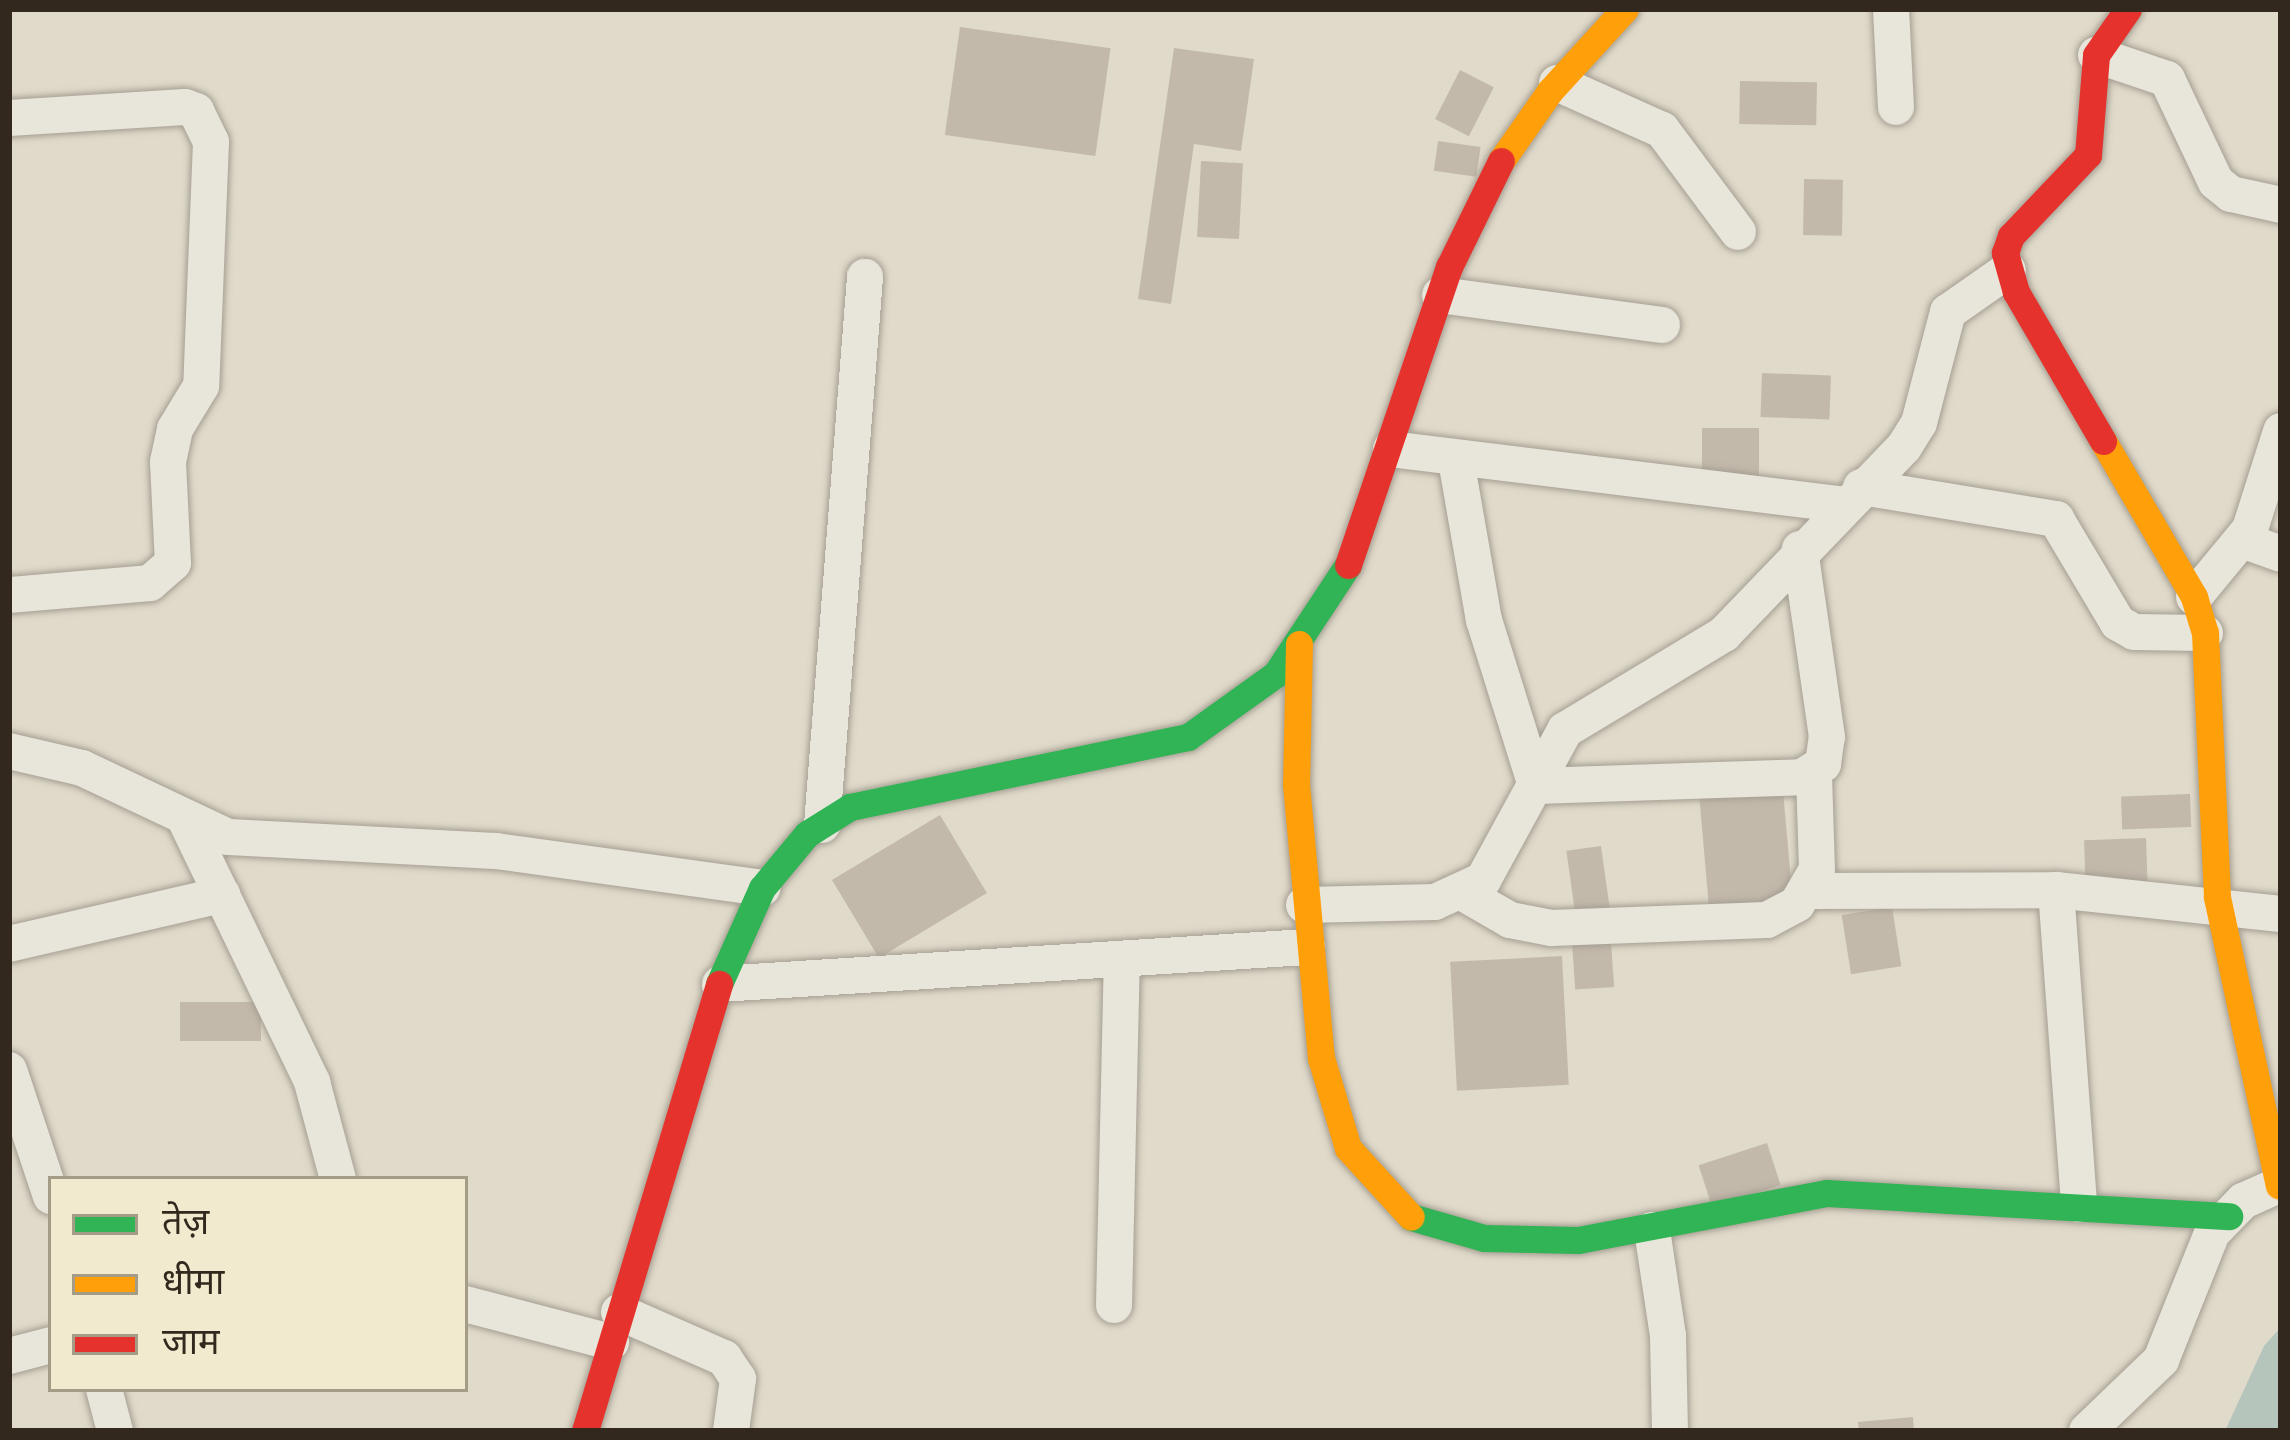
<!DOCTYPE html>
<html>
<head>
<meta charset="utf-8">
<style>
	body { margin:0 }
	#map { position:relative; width:2290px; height:1440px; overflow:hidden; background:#e0daca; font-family:Merriweather,"Noto Sans Devanagari",serif }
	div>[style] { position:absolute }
	.water>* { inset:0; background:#b5c5bc }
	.building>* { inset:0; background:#c3b9ab; transform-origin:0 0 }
	.roads { filter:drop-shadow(0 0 3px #a59f93) drop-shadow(0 0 3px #a59f93) }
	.street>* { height:36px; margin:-18px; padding:0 18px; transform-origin:18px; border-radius:18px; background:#e8e5da }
	.fast>* { height:27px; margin:-13.5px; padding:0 13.5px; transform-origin:13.5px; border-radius:13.5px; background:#30b455 }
	.slow>* { height:27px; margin:-13.5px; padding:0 13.5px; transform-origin:13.5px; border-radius:13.5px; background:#ff9f0a }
	.jam>* { height:27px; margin:-13.5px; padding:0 13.5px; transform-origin:13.5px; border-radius:13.5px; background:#e5322d }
	span { translate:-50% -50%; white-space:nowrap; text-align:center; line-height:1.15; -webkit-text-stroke:10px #f2eacf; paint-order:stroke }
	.frame { position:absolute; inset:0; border:12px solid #32281d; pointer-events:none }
	.legend { position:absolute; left:48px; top:1176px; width:420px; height:216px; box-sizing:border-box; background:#f2eacf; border:3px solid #a59c88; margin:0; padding:15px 21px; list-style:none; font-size:36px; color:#32281d }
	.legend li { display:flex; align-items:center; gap:24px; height:60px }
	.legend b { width:60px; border:3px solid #a59c88 }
</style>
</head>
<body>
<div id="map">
	<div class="water">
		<i style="clip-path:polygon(2281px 1327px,2281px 1431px,2225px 1431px,2264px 1346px)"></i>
	</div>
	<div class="building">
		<i style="left:960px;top:27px;width:152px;height:109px;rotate:8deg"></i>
		<i style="clip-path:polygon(1174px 48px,1254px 59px,1241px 151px,1194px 144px,1171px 304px,1138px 299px)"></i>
		<i style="left:1460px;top:70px;width:38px;height:55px;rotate:27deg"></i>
		<i style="left:1740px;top:81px;width:77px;height:43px;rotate:1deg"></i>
		<i style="left:1438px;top:141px;width:43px;height:30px;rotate:8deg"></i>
		<i style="left:1201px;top:161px;width:42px;height:76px;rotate:3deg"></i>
		<i style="left:1804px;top:179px;width:39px;height:56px;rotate:1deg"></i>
		<i style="left:1762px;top:373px;width:69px;height:44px;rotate:2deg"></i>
		<i style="left:1759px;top:428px;width:49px;height:57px;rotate:90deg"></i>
		<i style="left:1783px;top:790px;width:109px;height:84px;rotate:85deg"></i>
		<i style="left:2190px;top:794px;width:33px;height:69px;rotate:88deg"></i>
		<i style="left:940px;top:815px;width:91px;height:126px;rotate:59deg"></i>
		<i style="left:2146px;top:838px;width:53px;height:62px;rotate:88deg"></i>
		<i style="left:1601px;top:846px;width:65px;height:35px;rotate:82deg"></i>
		<i style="left:1892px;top:907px;width:60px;height:51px;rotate:81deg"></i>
		<i style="left:1611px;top:942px;width:45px;height:39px;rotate:86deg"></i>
		<i style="left:1562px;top:956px;width:129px;height:112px;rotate:87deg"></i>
		<i style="left:180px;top:1002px;width:81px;height:39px"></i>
		<i style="left:1767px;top:1143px;width:44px;height:72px;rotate:72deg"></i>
		<i style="clip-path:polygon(1913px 1417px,1914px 1431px,1859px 1431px,1858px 1422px)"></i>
	</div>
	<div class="roads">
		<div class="street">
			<i style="left:1891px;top:9px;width:98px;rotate:87.1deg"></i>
			<i style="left:2096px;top:55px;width:75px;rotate:18.7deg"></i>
			<i style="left:2167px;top:79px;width:114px;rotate:64.6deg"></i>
			<i style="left:2216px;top:182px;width:19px;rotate:39deg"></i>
			<i style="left:2231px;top:194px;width:51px;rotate:12.4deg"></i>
			<i style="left:1557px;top:83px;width:115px;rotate:24.1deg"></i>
			<i style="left:1662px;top:130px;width:127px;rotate:53.3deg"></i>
			<i style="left:9px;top:118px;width:176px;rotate:-3.6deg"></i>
			<i style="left:185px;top:107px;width:12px;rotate:20deg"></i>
			<i style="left:196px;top:111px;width:34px;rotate:64deg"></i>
			<i style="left:211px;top:142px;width:244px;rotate:92.3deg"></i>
			<i style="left:201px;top:386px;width:50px;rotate:121.2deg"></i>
			<i style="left:175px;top:429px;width:34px;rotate:102deg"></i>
			<i style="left:168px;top:462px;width:101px;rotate:87.2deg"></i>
			<i style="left:173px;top:563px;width:30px;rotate:139deg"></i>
			<i style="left:150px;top:583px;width:142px;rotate:175.1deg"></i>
			<i style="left:1440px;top:295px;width:224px;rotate:7.7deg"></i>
			<i style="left:1391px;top:449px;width:456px;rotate:7deg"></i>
			<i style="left:1456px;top:460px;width:162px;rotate:80.1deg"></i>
			<i style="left:1484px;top:620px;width:174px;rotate:72.6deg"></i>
			<i style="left:1536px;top:786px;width:266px;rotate:-1.9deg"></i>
			<i style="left:1802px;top:777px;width:25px;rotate:-32deg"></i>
			<i style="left:1823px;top:764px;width:27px;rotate:-82deg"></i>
			<i style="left:1827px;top:737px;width:190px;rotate:-98.2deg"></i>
			<i style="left:1861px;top:487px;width:198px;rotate:9.3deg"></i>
			<i style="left:2056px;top:519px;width:121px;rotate:59.2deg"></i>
			<i style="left:2118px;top:623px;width:18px;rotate:29deg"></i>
			<i style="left:2134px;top:632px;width:71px;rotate:0.8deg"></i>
			<i style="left:2242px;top:540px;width:41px;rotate:19.7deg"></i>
			<i style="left:2194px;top:597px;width:88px;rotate:-50.5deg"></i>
			<i style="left:2250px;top:529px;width:103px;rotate:-72.4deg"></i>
			<i style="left:9px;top:751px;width:75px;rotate:13.1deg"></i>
			<i style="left:82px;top:768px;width:161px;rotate:25.3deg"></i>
			<i style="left:228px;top:837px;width:268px;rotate:3deg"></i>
			<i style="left:496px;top:851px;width:269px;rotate:7.9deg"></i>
			<i style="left:187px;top:823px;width:288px;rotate:64.2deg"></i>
			<i style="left:312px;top:1082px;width:100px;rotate:75deg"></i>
			<i style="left:822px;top:825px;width:550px;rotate:-85.51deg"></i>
			<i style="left:2056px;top:890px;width:315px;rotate:85.8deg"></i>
			<i style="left:1810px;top:891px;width:246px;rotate:-0.2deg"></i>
			<i style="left:2056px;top:890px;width:226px;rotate:6.1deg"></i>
			<i style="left:1463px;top:893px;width:54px;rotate:29.9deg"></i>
			<i style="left:1510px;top:920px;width:42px;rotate:11deg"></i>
			<i style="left:1551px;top:928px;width:216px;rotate:-2.1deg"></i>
			<i style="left:1767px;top:920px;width:34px;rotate:-28deg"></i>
			<i style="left:1797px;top:904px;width:39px;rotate:-60deg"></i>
			<i style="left:1817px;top:870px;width:98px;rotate:-91.8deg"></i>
			<i style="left:1304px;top:905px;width:131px;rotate:-1.3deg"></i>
			<i style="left:1435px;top:902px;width:53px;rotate:-24.6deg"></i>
			<i style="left:1483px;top:880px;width:171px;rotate:-61.3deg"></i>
			<i style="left:1565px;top:730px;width:186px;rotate:-31.1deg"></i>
			<i style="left:1724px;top:634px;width:260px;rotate:-46.1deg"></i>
			<i style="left:1904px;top:447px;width:28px;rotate:-58deg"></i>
			<i style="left:1919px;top:423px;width:115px;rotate:-75.4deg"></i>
			<i style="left:1948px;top:312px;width:73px;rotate:-35deg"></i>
			<i style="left:9px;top:944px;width:219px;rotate:-13deg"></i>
			<i style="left:720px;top:984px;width:588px;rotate:-3.61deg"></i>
			<i style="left:9px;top:1070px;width:133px;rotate:71.6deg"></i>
			<i style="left:1652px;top:1230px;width:107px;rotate:81.4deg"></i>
			<i style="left:1668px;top:1336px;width:95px;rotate:88.8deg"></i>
			<i style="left:465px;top:1304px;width:151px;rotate:14.6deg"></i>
			<i style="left:1114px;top:1305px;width:346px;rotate:-88.7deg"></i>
			<i style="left:619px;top:1312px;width:115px;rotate:23.7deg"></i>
			<i style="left:724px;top:1358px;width:25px;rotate:56deg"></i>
			<i style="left:738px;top:1379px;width:52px;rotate:97.7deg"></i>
			<i style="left:9px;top:1356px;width:43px;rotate:-14.7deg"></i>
			<i style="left:104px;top:1389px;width:43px;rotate:75.3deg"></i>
			<i style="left:2087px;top:1431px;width:103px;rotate:-43.8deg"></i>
			<i style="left:2161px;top:1360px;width:137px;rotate:-68.1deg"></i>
			<i style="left:2212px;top:1233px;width:45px;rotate:-45.9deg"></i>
			<i style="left:2243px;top:1201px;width:42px;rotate:-24.1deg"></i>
		</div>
		<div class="fast">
			<i style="left:719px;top:984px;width:105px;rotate:-65.9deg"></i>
			<i style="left:762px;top:888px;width:70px;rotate:-50.2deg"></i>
			<i style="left:807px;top:834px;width:51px;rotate:-32.1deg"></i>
			<i style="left:850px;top:807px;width:345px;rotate:-11.7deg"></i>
			<i style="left:1188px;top:737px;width:108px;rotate:-35.6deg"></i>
			<i style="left:1276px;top:674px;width:131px;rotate:-56.6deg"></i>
			<i style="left:1411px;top:1217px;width:76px;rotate:16deg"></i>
			<i style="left:1484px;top:1238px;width:94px;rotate:1.2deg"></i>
			<i style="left:1578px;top:1240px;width:253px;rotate:-10.7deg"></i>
			<i style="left:1827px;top:1193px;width:403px;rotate:3.3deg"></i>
		</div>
		<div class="slow">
			<i style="left:1501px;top:161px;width:85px;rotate:-55deg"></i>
			<i style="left:1550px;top:91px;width:111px;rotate:-47.6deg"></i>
			<i style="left:2103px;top:441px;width:181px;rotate:59.7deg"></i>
			<i style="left:2194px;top:597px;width:38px;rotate:73deg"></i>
			<i style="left:2205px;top:633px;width:264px;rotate:87.4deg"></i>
			<i style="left:2217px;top:897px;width:295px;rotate:77.9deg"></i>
			<i style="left:1299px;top:644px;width:140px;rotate:91.2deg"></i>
			<i style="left:1296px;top:784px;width:275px;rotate:84.8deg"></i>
			<i style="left:1321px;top:1058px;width:94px;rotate:73.3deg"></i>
			<i style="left:1348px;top:1148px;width:93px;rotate:47.6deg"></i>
		</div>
		<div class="jam">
			<i style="left:2103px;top:441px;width:173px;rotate:-120.3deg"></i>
			<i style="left:2016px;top:292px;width:41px;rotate:-105.8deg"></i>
			<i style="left:2005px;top:253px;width:18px;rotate:-71deg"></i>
			<i style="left:2011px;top:236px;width:112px;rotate:-46.5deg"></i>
			<i style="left:2088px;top:155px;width:100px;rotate:-85.4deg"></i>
			<i style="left:2096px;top:55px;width:56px;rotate:-55.2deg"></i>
			<i style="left:1348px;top:565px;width:315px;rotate:-71.3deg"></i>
			<i style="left:1449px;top:267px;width:118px;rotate:-63.9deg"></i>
			<i style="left:585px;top:1431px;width:467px;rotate:-73.3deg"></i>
		</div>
	</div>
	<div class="frame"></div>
	<ul class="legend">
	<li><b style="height:15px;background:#30b455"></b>तेज़</li>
	<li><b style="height:15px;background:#ff9f0a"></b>धीमा</li>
	<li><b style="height:15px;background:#e5322d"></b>जाम</li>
	</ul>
</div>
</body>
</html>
